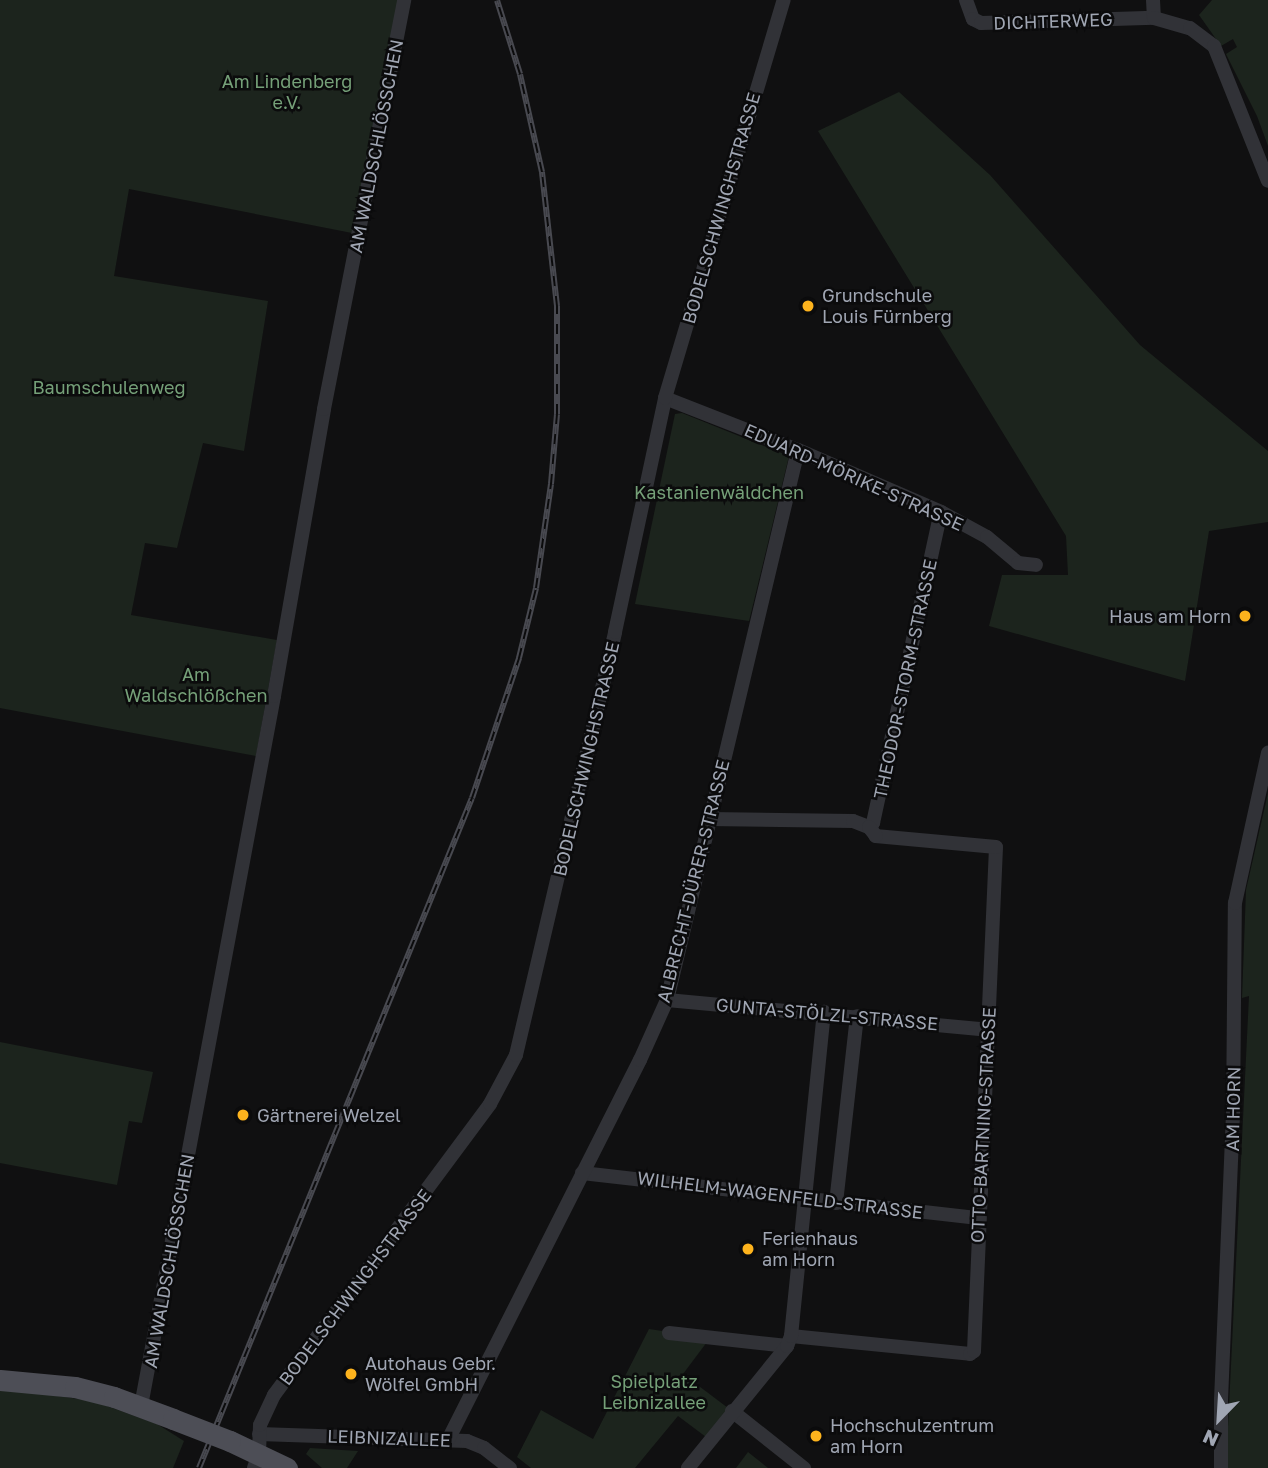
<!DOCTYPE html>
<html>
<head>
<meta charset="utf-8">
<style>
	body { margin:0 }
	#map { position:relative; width:1268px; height:1468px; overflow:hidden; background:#101011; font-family:"Golos Text",sans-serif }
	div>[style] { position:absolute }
	.green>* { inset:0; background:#1c241d }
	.minor>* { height:14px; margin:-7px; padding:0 7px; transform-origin:7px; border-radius:7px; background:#313237 }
	.primary>* { height:21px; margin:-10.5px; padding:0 10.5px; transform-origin:10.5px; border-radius:10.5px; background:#4d4e56 }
	.rail>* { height:6px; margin-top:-3px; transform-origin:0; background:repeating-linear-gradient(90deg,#0b0b0c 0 10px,#484950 0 20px); box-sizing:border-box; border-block:2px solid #484950 }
	.primary-bridge>* { height:21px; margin:-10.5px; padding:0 10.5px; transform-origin:10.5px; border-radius:10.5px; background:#4d4e56 }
	.dots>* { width:19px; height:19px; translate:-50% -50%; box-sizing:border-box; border:4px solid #0b0b0c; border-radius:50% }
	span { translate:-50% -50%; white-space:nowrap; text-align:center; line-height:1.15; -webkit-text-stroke:5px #0b0b0c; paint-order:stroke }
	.street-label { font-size:18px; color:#a0a6b3 }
	.park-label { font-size:18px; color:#75a078 }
	.poi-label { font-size:18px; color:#a0a6b3 }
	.left { translate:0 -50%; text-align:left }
	.right { translate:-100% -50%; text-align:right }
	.north { position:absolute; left:1184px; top:1384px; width:70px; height:70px; -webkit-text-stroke:5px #0b0b0c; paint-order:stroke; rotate:204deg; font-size:19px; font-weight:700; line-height:28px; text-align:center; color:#a0a6b3 }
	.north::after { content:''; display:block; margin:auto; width:24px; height:32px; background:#a0a6b3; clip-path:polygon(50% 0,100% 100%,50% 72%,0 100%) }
</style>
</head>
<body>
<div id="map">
	<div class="green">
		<i style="clip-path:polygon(0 0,398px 0,352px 233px,129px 189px,114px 276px,268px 301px,244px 451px,203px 443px,177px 548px,145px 543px,131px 615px,277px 640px,256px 756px,0 708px)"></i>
		<i style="clip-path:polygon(1212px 0,1268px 0,1268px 146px,1257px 116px,1226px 54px,1237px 47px,1233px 39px,1221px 46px,1199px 15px)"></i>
		<i style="clip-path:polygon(899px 92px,990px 175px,1140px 345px,1268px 451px,1268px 522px,1209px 531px,1185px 681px,989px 626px,1002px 575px,1068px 575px,1066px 536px,818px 131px)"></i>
		<i style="clip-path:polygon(682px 413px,789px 456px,749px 621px,635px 604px,675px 414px)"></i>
		<i style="clip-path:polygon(1268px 793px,1268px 1468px,1226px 1468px,1249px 996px,1242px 998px,1246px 890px)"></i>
		<i style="clip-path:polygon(0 1042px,153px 1072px,142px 1123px,129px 1121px,117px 1185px,0 1163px)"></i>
		<i style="clip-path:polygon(649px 1329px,710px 1338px,683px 1374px,732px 1411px,710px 1440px,678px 1416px,635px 1468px,531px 1468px,517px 1457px,541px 1410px,593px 1439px)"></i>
		<i style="clip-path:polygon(0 1388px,93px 1401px,157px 1424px,184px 1441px,173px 1468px,0 1468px)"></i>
		<i style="clip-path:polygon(310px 1448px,358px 1451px,347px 1468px,322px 1468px,306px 1454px)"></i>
		<i style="clip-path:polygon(748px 1452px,768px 1468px,736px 1468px)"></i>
	</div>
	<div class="minor">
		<i style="left:966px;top:0;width:20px;rotate:70deg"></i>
		<i style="left:973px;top:19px;width:9px;rotate:27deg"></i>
		<i style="left:981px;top:23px;width:173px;rotate:-1.7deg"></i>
		<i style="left:1153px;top:0;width:18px;rotate:87deg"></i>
		<i style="left:1154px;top:18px;width:37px;rotate:16deg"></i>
		<i style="left:1190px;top:28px;width:30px;rotate:37deg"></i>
		<i style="left:1214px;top:46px;width:145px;rotate:68.2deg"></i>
		<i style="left:665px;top:398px;width:143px;rotate:21.4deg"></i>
		<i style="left:798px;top:450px;width:156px;rotate:23.4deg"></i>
		<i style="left:941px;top:512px;width:52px;rotate:28.5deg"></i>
		<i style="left:987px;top:537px;width:40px;rotate:40deg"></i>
		<i style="left:1018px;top:563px;width:18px;rotate:6deg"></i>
		<i style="left:708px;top:819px;width:145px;rotate:0.8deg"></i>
		<i style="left:853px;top:821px;width:17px;rotate:21deg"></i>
		<i style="left:869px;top:827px;width:6px;rotate:-45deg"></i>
		<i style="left:873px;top:823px;width:318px;rotate:-77.7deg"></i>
		<i style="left:667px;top:1000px;width:322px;rotate:5.3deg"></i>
		<i style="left:582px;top:1173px;width:399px;rotate:6.5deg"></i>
		<i style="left:836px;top:1203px;width:188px;rotate:-83.6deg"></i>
		<i style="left:669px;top:1333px;width:119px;rotate:6.3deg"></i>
		<i style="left:791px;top:1336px;width:180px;rotate:5.7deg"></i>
		<i style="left:970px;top:1354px;width:5px;rotate:-37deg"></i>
		<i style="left:974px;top:1351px;width:504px;rotate:-87.5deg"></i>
		<i style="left:996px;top:847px;width:121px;rotate:-174.8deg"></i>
		<i style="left:876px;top:836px;width:11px;rotate:-128deg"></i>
		<i style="left:141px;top:1406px;width:722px;rotate:-79.39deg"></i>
		<i style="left:274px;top:696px;width:291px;rotate:-80.1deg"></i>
		<i style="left:324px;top:409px;width:417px;rotate:-78.9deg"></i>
		<i style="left:732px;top:1411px;width:92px;rotate:38.4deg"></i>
		<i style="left:259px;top:1434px;width:208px;rotate:1.9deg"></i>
		<i style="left:467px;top:1441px;width:18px;rotate:22deg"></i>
		<i style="left:484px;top:1448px;width:33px;rotate:38deg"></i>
		<i style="left:448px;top:1440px;width:426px;rotate:-63.2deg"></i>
		<i style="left:640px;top:1060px;width:66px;rotate:-65.8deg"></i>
		<i style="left:667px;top:1000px;width:565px;rotate:-76.6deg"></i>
		<i style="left:254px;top:1468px;width:15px;rotate:-70deg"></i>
		<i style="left:259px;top:1454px;width:29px;rotate:-88deg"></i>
		<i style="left:260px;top:1425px;width:33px;rotate:-65deg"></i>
		<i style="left:274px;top:1395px;width:362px;rotate:-53.4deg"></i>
		<i style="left:490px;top:1104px;width:55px;rotate:-62deg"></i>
		<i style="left:516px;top:1055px;width:434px;rotate:-76.8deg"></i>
		<i style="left:615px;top:632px;width:239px;rotate:-77.9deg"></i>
		<i style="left:665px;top:398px;width:415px;rotate:-73.4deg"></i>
		<i style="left:688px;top:1468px;width:157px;rotate:-50.9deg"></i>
		<i style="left:787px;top:1346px;width:11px;rotate:-68deg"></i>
		<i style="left:791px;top:1336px;width:326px;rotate:-84.2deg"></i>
		<i style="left:1221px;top:1468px;width:68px;rotate:-90deg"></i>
		<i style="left:1221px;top:1400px;width:282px;rotate:-87.6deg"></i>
		<i style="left:1233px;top:1118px;width:215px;rotate:-89.5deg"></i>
		<i style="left:1235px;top:903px;width:154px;rotate:-77.6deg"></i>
	</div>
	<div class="primary">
		<i style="left:0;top:1380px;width:75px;rotate:5.3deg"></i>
		<i style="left:75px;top:1387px;width:40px;rotate:14.4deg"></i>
		<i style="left:114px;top:1397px;width:63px;rotate:20.4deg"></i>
		<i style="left:230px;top:1441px;width:63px;rotate:25.3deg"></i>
	</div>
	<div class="rail">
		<i style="left:199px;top:1468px;width:723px;rotate:-67.83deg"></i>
		<i style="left:472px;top:798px;width:148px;rotate:-71.4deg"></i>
		<i style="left:519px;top:658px;width:72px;rotate:-76.3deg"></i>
		<i style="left:536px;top:588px;width:105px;rotate:-81.8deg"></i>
		<i style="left:551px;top:484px;width:70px;rotate:-85.1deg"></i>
		<i style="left:557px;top:414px;width:108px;rotate:-90deg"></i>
		<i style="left:557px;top:306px;width:135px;rotate:-96.4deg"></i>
		<i style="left:542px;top:172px;width:100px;rotate:-102.7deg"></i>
		<i style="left:520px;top:74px;width:77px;rotate:-107.3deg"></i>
	</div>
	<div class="primary-bridge">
		<i style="left:173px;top:1419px;width:61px;rotate:21.1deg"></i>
	</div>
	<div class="dots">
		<i style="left:808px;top:306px;background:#fdb31d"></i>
		<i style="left:1245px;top:616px;background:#fdb31d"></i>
		<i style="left:243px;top:1115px;background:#fdb31d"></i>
		<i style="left:748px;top:1249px;background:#fdb31d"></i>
		<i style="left:351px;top:1374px;background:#fdb31d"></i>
		<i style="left:816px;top:1436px;background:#fdb31d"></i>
	</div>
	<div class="street-label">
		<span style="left:1053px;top:21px;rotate:-2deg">DICHTERWEG</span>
		<span style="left:376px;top:146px;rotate:-79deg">AM WALDSCHLÖSSCHEN</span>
		<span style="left:721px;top:208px;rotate:-74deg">BODELSCHWINGHSTRASSE</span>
		<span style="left:854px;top:477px;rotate:24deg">EDUARD-MÖRIKE-STRASSE</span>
		<span style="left:905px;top:679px;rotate:-78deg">THEODOR-STORM-STRASSE</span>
		<span style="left:586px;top:759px;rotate:-77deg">BODELSCHWINGHSTRASSE</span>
		<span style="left:693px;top:881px;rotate:-76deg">ALBRECHT-DÜRER-STRASSE</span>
		<span style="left:827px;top:1014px;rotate:5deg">GUNTA-STÖLZL-STRASSE</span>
		<span style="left:1233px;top:1109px;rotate:-89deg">AM HORN</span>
		<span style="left:983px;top:1125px;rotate:-87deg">OTTO-BARTNING-STRASSE</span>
		<span style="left:780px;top:1195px;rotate:7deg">WILHELM-WAGENFELD-STRASSE</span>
		<span style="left:169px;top:1261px;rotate:-80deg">AM WALDSCHLÖSSCHEN</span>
		<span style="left:355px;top:1287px;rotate:-53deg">BODELSCHWINGHSTRASSE</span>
		<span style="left:389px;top:1438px;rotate:2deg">LEIBNIZALLEE</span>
	</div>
	<div class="park-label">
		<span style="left:287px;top:92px">Am Lindenberg<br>e.V.</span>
		<span style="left:109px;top:387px">Baumschulenweg</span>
		<span style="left:719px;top:492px">Kastanienwäldchen</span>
		<span style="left:196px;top:685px">Am<br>Waldschlößchen</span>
		<span style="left:654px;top:1392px">Spielplatz<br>Leibnizallee</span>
	</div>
	<div class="poi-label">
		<span class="left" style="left:822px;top:306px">Grundschule<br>Louis Fürnberg</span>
		<span class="right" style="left:1231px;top:616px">Haus am Horn</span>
		<span class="left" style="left:257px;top:1115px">Gärtnerei Welzel</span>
		<span class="left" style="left:762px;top:1249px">Ferienhaus<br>am Horn</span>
		<span class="left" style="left:365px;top:1374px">Autohaus Gebr.<br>Wölfel GmbH</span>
		<span class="left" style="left:830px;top:1436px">Hochschulzentrum<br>am Horn</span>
	</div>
	<div class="north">N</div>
</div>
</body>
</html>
